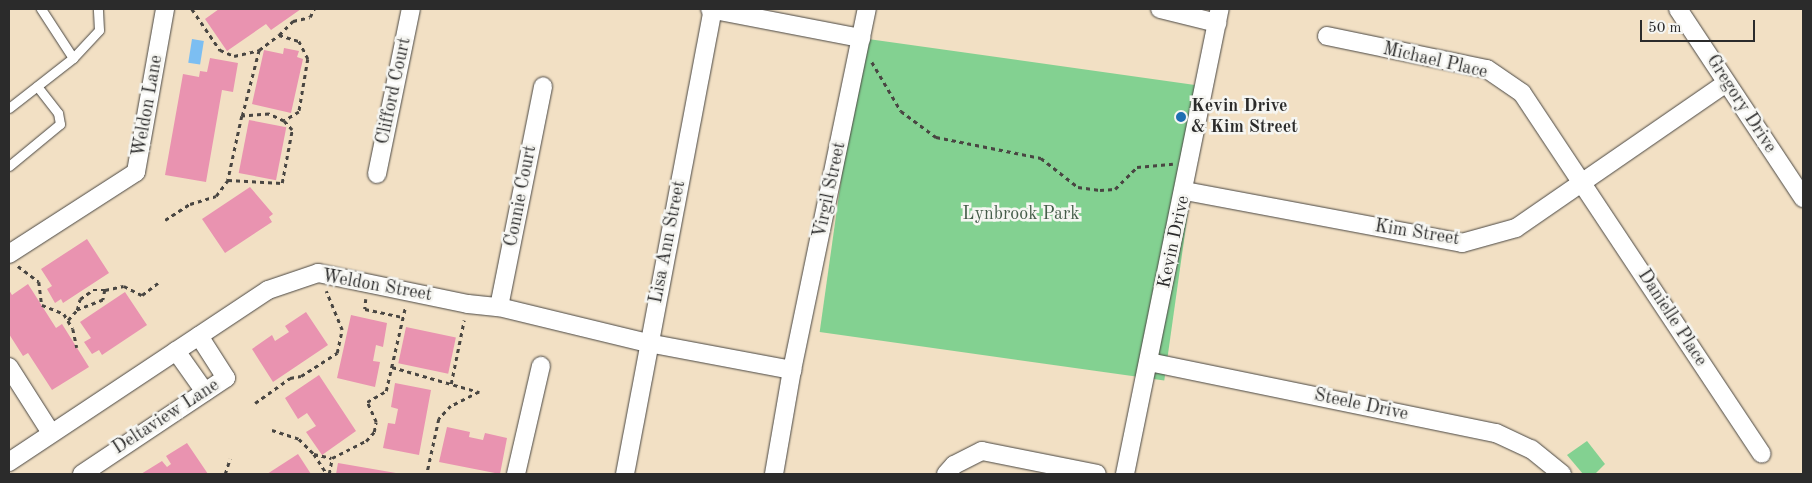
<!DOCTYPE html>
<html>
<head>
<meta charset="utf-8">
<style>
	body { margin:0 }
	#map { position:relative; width:1812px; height:483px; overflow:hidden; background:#f2e0c4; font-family:"Old Standard TT",serif }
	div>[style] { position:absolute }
	.green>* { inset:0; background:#83d191; transform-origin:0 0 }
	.water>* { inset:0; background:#7cbef2; transform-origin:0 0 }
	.building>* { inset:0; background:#e993b0; transform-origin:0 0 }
	.path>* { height:2.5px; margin-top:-1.25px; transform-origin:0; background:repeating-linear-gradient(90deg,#494642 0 4px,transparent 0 8px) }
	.roads { filter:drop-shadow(0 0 1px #494642) drop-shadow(0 0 1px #494642) }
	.service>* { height:9px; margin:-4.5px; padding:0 4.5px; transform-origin:4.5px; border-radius:4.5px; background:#fff }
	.minor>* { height:18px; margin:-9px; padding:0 9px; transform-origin:9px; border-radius:9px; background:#fff }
	.dots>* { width:14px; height:14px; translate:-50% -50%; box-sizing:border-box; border:2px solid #f6f6f2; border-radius:50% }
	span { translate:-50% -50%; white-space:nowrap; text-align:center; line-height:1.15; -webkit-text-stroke:5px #f6f6f2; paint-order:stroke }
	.street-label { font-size:18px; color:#2b2b2b }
	.poi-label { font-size:18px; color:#2b2b2b; font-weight:700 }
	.left { translate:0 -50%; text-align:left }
	.park-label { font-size:18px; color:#455d4a }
	.frame { position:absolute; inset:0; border:10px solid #2b2b2b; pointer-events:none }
	.scale { position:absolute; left:1640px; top:20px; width:115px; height:22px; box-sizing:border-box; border:2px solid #2b2b2b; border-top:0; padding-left:6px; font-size:15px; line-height:18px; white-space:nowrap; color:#2b2b2b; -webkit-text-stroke:4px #f6f6f2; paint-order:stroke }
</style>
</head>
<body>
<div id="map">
	<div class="green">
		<i style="left:861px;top:38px;width:348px;height:297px;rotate:8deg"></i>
		<i style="clip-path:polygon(1587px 441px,1605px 464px,1595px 474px,1583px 474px,1567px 455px)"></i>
	</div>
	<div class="water">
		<i style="left:192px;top:39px;width:12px;height:24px;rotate:9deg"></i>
	</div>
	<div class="building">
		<i style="clip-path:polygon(219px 9px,301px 9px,271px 30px,266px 24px,227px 51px,205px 19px)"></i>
		<i style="clip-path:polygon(284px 48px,299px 51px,297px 57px,303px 59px,291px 113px,252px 104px,264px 50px,283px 54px)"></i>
		<i style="clip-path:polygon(210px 58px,238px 63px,233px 92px,222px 90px,206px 182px,165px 175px,183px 74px,199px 77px,200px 71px,207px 72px)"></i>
		<i style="left:249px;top:120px;width:38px;height:54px;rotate:11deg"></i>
		<i style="clip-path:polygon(250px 187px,273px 214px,269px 217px,272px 222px,225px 253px,202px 219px)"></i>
		<i style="clip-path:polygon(87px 239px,109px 273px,63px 303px,61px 299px,55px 303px,47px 289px,52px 286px,41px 269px)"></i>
		<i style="clip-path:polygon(28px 284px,56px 328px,62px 324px,89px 367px,52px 390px,28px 353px,23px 356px,9px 334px,9px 290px,12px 295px)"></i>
		<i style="clip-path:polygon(125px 292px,147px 325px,102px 355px,99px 350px,92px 354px,84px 342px,91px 338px,80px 322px)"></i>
		<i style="clip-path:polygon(306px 312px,328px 345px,273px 382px,252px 349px,272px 335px,275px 341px,289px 332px,285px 326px)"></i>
		<i style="clip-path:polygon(351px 315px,387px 323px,383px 347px,376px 345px,373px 361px,380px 362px,375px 387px,337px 378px)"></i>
		<i style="left:406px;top:327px;width:51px;height:37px;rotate:12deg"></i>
		<i style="clip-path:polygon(319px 375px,356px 431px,322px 455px,306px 432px,316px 426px,307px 413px,298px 419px,285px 398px)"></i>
		<i style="clip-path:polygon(395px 383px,431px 390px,419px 455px,383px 448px,388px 423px,395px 424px,398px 409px,391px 407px)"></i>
		<i style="clip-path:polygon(447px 427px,470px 432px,469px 437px,483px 440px,485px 433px,507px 438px,500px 474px,439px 462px)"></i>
		<i style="clip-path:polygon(187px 443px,208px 474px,141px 474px,162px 461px,167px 467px,171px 464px,166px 456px)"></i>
		<i style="clip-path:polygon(298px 454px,311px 474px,267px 474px)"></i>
		<i style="clip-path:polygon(338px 463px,396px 473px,396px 474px,336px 474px)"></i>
	</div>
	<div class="path">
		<i style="left:192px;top:9px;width:50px;rotate:55.7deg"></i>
		<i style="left:220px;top:50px;width:15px;rotate:23deg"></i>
		<i style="left:234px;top:56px;width:26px;rotate:-13deg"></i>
		<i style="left:279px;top:35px;width:20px;rotate:-45deg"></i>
		<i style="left:293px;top:21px;width:17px;rotate:-13deg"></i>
		<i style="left:310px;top:17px;width:9px;rotate:-63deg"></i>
		<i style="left:872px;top:62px;width:57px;rotate:59.4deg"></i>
		<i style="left:901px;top:111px;width:44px;rotate:36.6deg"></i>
		<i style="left:936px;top:137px;width:107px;rotate:11.3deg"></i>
		<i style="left:1041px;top:158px;width:47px;rotate:38.1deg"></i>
		<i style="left:1078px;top:187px;width:22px;rotate:8deg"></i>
		<i style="left:1100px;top:190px;width:15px;rotate:-4deg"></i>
		<i style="left:1115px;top:189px;width:31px;rotate:-45deg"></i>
		<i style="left:1137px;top:167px;width:36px;rotate:-5deg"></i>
		<i style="left:242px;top:116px;width:68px;rotate:-75.6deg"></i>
		<i style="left:259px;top:50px;width:25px;rotate:-37deg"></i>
		<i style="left:279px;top:35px;width:21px;rotate:17deg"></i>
		<i style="left:299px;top:41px;width:20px;rotate:63deg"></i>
		<i style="left:308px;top:59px;width:54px;rotate:99.6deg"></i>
		<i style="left:299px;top:112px;width:17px;rotate:149deg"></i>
		<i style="left:165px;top:220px;width:30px;rotate:-33deg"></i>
		<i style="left:190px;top:204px;width:27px;rotate:-17deg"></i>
		<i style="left:216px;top:196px;width:20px;rotate:-53deg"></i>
		<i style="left:228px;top:180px;width:54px;rotate:3.2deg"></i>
		<i style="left:282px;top:183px;width:54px;rotate:-79.3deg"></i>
		<i style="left:292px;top:130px;width:12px;rotate:-132deg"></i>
		<i style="left:284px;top:121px;width:17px;rotate:-155deg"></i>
		<i style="left:269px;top:114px;width:27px;rotate:176deg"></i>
		<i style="left:242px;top:116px;width:66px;rotate:102.3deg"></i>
		<i style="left:18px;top:266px;width:26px;rotate:37deg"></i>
		<i style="left:39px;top:282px;width:23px;rotate:83deg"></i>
		<i style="left:42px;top:305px;width:24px;rotate:22deg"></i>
		<i style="left:64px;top:314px;width:17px;rotate:59deg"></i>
		<i style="left:73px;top:329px;width:19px;rotate:78deg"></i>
		<i style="left:105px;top:290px;width:19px;rotate:-12deg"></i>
		<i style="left:124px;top:286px;width:20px;rotate:27deg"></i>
		<i style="left:142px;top:295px;width:20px;rotate:-37deg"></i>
		<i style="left:366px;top:299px;width:10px;rotate:96deg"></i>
		<i style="left:365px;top:309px;width:39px;rotate:12deg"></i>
		<i style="left:68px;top:320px;width:13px;rotate:-48deg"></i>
		<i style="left:77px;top:310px;width:11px;rotate:-75deg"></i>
		<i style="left:80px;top:299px;width:16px;rotate:-35deg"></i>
		<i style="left:93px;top:290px;width:12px"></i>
		<i style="left:105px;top:290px;width:10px;rotate:101deg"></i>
		<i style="left:103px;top:300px;width:28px;rotate:159deg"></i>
		<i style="left:392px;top:367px;width:91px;rotate:16deg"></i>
		<i style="left:479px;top:392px;width:31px;rotate:153deg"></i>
		<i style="left:451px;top:406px;width:18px;rotate:133deg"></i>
		<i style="left:439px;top:419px;width:56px;rotate:102.3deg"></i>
		<i style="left:451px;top:384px;width:65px;rotate:-78.5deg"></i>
		<i style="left:255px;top:403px;width:43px;rotate:-35.5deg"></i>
		<i style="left:290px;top:378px;width:11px;rotate:-10deg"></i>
		<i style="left:301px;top:376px;width:43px;rotate:-32.6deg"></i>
		<i style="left:337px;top:353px;width:24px;rotate:-78deg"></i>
		<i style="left:342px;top:330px;width:42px;rotate:-112.3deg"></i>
		<i style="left:272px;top:430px;width:28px;rotate:18deg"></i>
		<i style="left:299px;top:439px;width:21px;rotate:45deg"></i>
		<i style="left:314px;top:454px;width:18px;rotate:13deg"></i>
		<i style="left:332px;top:458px;width:38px;rotate:-27deg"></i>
		<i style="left:366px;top:441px;width:12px;rotate:-48deg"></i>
		<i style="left:374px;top:432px;width:10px;rotate:-79deg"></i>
		<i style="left:376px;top:422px;width:22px;rotate:-114deg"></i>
		<i style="left:367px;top:402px;width:22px;rotate:-30deg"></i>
		<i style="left:386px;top:391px;width:85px;rotate:-77.1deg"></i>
		<i style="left:314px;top:454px;width:24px;rotate:57deg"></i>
		<i style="left:225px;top:474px;width:16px;rotate:-72deg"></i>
		<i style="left:329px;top:474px;width:16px;rotate:-79deg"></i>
	</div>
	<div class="roads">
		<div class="service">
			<i style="left:73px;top:58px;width:38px;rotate:-47deg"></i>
			<i style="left:99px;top:30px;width:21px;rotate:-93deg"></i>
			<i style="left:9px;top:108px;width:81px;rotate:-38deg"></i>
			<i style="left:73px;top:58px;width:59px;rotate:-123.1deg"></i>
			<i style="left:9px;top:166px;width:66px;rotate:-39.5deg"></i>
			<i style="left:60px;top:124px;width:11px;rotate:-100deg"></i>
			<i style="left:58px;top:113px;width:34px;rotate:-128deg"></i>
		</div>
		<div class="minor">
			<i style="left:710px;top:9px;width:154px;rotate:10.9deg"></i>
			<i style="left:1160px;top:9px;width:59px;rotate:13.8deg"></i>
			<i style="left:1678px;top:9px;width:227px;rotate:56.5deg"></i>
			<i style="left:1327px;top:36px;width:163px;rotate:11.7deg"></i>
			<i style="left:1487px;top:69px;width:42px;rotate:34.4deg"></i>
			<i style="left:1522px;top:93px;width:433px;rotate:56.4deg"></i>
			<i style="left:377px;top:174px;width:168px;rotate:-78.4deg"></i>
			<i style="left:1185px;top:191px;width:282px;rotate:10.6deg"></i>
			<i style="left:1462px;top:243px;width:56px;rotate:-15.5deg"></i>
			<i style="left:1516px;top:228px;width:255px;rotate:-34.6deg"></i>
			<i style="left:9px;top:254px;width:151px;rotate:-32.8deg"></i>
			<i style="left:136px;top:172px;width:166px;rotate:-79.9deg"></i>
			<i style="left:499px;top:307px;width:225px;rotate:-78.7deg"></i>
			<i style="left:176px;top:351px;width:50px;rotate:54.7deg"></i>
			<i style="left:1149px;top:362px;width:354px;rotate:11.6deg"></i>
			<i style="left:1496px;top:433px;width:38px;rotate:25deg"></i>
			<i style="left:1531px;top:449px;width:40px;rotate:39deg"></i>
			<i style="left:9px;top:367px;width:78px;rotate:57.5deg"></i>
			<i style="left:9px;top:462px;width:311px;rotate:-33.6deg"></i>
			<i style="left:268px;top:290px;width:53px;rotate:-18.8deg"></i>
			<i style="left:318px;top:273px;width:153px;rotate:11.7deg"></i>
			<i style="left:468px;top:304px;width:31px;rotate:6deg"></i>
			<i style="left:499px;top:307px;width:153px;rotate:13.6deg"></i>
			<i style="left:648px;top:343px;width:147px;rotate:10.6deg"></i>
			<i style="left:82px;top:474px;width:173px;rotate:-33.7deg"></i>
			<i style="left:226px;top:378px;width:50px;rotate:-122.7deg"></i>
			<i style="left:516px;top:474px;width:111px;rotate:-77deg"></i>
			<i style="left:625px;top:474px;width:473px;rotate:-79.3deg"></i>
			<i style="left:774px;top:474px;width:106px;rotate:-80.2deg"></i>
			<i style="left:792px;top:370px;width:369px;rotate:-78.3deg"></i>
			<i style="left:946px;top:474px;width:12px;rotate:-48deg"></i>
			<i style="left:954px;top:465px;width:31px;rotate:-27deg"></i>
			<i style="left:982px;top:451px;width:117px;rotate:11.3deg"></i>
			<i style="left:1125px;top:474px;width:475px;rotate:-78.5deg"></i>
		</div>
	</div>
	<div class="dots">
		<i style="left:1181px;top:117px;background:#1f6fb2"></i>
	</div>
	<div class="street-label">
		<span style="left:1435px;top:61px;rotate:13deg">Michael Place</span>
		<span style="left:394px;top:91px;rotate:-78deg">Clifford Court</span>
		<span style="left:1741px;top:104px;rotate:57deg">Gregory Drive</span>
		<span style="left:148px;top:106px;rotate:-80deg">Weldon Lane</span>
		<span style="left:830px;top:190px;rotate:-78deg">Virgil Street</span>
		<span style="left:521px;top:196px;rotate:-79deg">Connie Court</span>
		<span style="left:1417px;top:233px;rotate:9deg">Kim Street</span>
		<span style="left:668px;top:242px;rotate:-79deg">Lisa Ann Street</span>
		<span style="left:1174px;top:242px;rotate:-78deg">Kevin Drive</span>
		<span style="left:377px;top:286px;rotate:10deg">Weldon Street</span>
		<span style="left:1672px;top:318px;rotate:57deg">Danielle Place</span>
		<span style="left:1361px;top:405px;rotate:12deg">Steele Drive</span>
		<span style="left:166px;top:417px;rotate:-33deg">Deltaview Lane</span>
	</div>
	<div class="poi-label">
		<span class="left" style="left:1191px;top:117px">Kevin Drive<br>&amp; Kim Street</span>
	</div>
	<div class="park-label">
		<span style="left:1021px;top:214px">Lynbrook Park</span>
	</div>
	<div class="frame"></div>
	<div class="scale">50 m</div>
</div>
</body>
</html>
